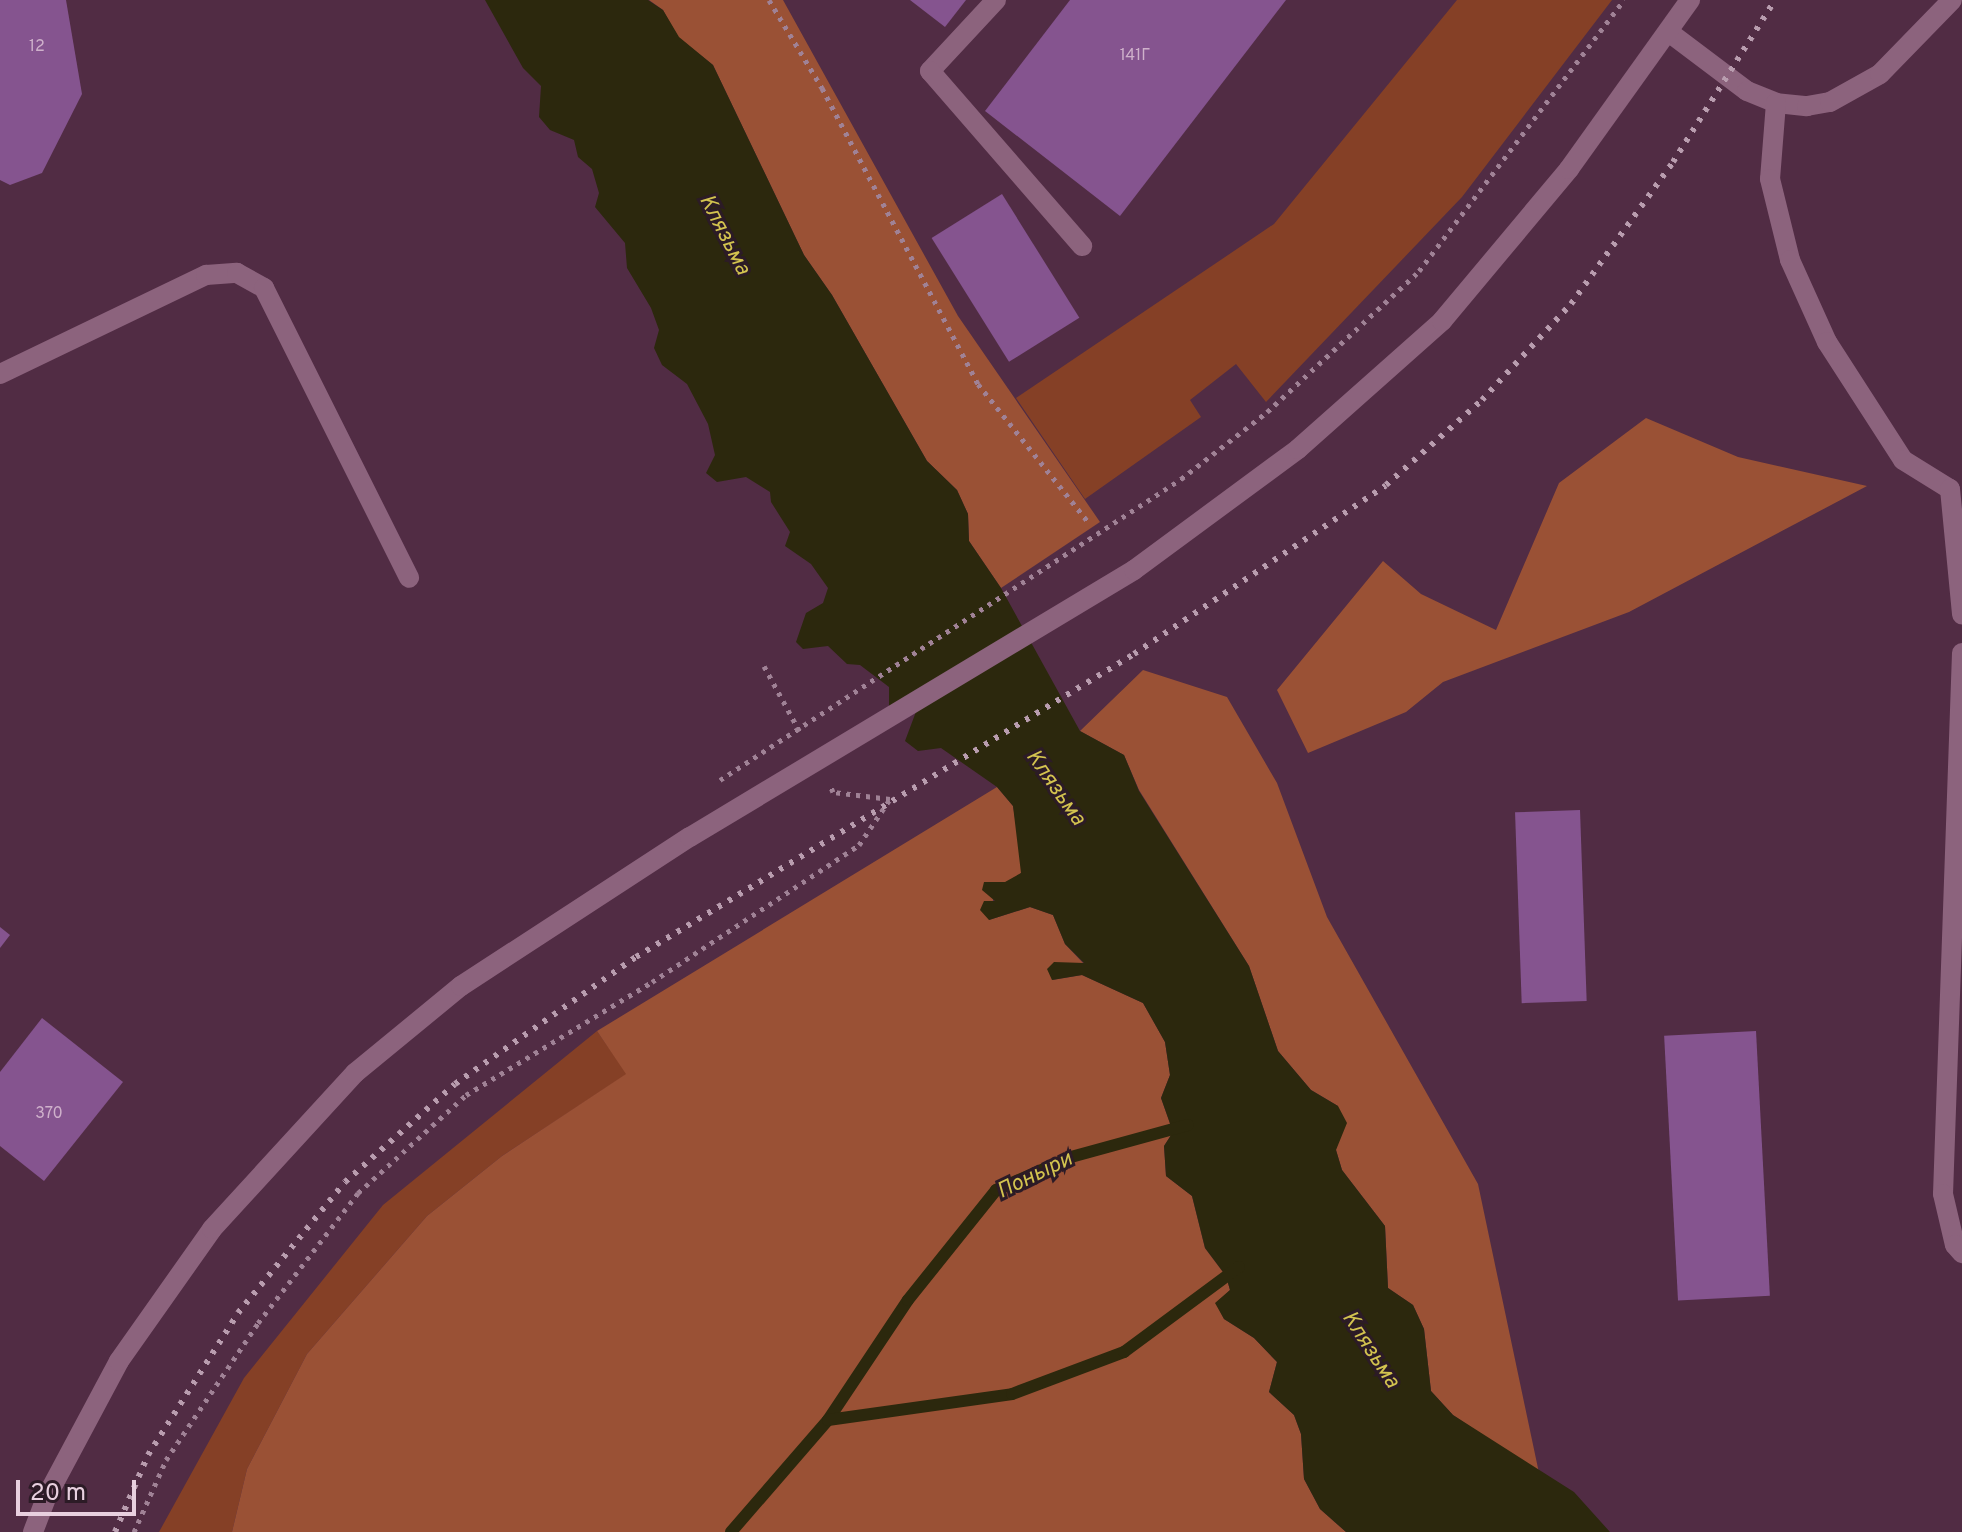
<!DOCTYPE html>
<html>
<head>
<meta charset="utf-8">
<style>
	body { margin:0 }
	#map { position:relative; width:1962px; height:1532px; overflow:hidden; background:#512c44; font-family:Overpass,sans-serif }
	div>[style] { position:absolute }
	.green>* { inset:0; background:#854026 }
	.forest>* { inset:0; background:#9a5135 }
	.water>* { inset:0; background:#2c280d }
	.stream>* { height:12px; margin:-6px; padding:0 6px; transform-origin:6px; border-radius:6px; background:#2c280d }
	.building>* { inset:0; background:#85548f; transform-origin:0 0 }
	.path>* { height:5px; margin-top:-2.5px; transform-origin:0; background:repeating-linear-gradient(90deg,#a08296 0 4px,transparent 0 10px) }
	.minor>* { height:20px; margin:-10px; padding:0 10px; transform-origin:10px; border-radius:10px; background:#8c637d }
	.rail>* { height:6px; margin-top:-3px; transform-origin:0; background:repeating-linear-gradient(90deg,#b99daf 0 4px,transparent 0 12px) }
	span { translate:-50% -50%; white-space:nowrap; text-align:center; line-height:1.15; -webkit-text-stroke:6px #2c1b26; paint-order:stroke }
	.number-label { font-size:16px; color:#cfb1cb }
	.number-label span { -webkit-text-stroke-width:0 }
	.water-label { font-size:22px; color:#d3c34f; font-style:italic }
	.scale { position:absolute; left:16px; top:1480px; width:120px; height:36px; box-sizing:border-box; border:4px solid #e8d0df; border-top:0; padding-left:10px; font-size:24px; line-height:28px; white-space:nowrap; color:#e8d0df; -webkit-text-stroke:6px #2c1b26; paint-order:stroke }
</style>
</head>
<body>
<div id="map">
	<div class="green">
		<i style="clip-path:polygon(1457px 0,1612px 0,1462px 197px,1266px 402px,1236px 364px,1190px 400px,1201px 417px,1085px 499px,1016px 398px,1274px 224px)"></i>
		<i style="clip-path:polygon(597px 1031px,627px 1074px,502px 1156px,427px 1216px,307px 1354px,247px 1469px,232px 1532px,159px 1532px,244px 1378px,383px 1205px)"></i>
	</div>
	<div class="forest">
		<i style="clip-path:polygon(649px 0,783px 0,958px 316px,1100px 522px,1001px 588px,969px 541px,968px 514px,957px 490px,927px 461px,832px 295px,804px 255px,713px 65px,678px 37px,663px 10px)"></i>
		<i style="clip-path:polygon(1646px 418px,1738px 457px,1867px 486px,1629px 612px,1443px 682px,1406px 712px,1308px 753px,1277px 690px,1383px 561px,1421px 594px,1496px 630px,1559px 483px)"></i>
		<i style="clip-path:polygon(1143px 670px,1227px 697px,1277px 783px,1327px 917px,1478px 1184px,1539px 1473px,1453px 1415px,1431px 1391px,1424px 1329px,1413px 1305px,1388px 1288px,1385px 1226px,1342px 1170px,1336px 1150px,1338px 1106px,1311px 1090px,1278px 1051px,1249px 966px,1139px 790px,1124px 755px,1080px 731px)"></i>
		<i style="clip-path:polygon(997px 787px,1013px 806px,1022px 861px,1021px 873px,994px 895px,989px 920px,1030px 907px,1053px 915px,1065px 944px,1084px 964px,1068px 966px,1052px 980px,1082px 975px,1143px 1003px,1165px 1042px,1170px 1075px,1161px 1098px,1173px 1132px,1164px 1146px,1166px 1176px,1192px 1196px,1205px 1248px,1226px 1276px,1230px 1290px,1216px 1303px,1224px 1319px,1254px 1338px,1277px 1362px,1269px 1392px,1294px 1415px,1301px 1434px,1304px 1479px,1320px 1509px,1346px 1532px,232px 1532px,247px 1469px,307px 1354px,427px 1216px,502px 1156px,626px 1074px,597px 1031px)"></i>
	</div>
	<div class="water">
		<i style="clip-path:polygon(485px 0,648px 0,663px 10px,679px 37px,713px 65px,804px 255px,832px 295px,927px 461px,957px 490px,968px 514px,969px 541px,1001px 588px,1080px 731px,1124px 755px,1139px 791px,1249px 966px,1278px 1051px,1311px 1090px,1338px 1106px,1347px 1123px,1336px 1150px,1342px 1170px,1385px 1226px,1388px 1288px,1413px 1305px,1424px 1329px,1431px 1391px,1453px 1415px,1574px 1492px,1610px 1532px,1346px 1532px,1320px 1509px,1304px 1479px,1301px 1434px,1294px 1415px,1269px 1392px,1277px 1362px,1254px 1338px,1224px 1319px,1215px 1303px,1230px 1290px,1226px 1276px,1205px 1248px,1192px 1196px,1166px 1176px,1164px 1146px,1173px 1132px,1161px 1098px,1170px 1075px,1165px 1042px,1143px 1003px,1082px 975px,1052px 980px,1047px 969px,1054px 962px,1084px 963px,1065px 944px,1053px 915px,1030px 907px,989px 920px,980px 910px,984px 901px,995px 901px,982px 890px,984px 882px,1005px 882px,1021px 873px,1013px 806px,997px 787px,941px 748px,918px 751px,905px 741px,917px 709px,889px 708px,889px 687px,860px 665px,847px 664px,828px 646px,803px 649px,796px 642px,806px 613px,823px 603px,828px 588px,811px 564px,785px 546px,790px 532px,771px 502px,770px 492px,746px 477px,717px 482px,706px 473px,715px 455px,708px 424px,687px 384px,662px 365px,654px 348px,659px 330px,651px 308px,627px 268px,625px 243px,595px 207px,599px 193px,592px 169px,578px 157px,574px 140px,550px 130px,539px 117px,541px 86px,523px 68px)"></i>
	</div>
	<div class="stream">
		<i style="left:828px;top:1420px;width:144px;rotate:-56.3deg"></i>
		<i style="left:908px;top:1300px;width:141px;rotate:-51.3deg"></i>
		<i style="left:996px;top:1190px;width:82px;rotate:-23.7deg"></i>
		<i style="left:1071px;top:1157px;width:121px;rotate:-15.3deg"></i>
		<i style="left:731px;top:1532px;width:148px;rotate:-49.1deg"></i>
		<i style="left:828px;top:1420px;width:186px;rotate:-8deg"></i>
		<i style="left:1012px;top:1394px;width:120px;rotate:-20.6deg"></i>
		<i style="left:1124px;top:1352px;width:143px;rotate:-36.5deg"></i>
	</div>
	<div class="building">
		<i style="clip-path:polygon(0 0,66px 0,82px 94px,42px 173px,10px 185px,0 180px)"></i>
		<i style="clip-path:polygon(910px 0,966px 0,945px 27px)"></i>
		<i style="clip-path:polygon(1070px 0,1286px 0,1120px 216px,985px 111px)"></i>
		<i style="left:1002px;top:194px;width:146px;height:83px;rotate:58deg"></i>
		<i style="left:1580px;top:810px;width:191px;height:65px;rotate:88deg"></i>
		<i style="clip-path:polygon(0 927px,10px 935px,0 948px)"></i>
		<i style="clip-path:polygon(42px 1018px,123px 1082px,44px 1181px,0 1146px,0 1072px)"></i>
		<i style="left:1756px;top:1031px;width:265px;height:92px;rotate:87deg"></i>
	</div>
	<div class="path">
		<i style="left:769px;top:0;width:103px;rotate:58.9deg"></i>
		<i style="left:822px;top:88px;width:335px;rotate:62.2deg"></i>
		<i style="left:978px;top:384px;width:176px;rotate:51.4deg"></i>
		<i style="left:764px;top:666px;width:77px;rotate:61.4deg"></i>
		<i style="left:720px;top:780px;width:551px;rotate:-33.14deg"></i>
		<i style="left:1181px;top:479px;width:109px;rotate:-37.9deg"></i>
		<i style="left:1267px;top:412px;width:207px;rotate:-42.8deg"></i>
		<i style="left:1419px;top:271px;width:340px;rotate:-52.9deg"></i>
		<i style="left:134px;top:1532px;width:79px;rotate:-66deg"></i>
		<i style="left:166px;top:1460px;width:165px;rotate:-56.1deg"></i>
		<i style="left:258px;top:1323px;width:164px;rotate:-52.4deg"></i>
		<i style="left:358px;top:1193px;width:146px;rotate:-42.2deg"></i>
		<i style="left:466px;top:1095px;width:218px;rotate:-31.3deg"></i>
		<i style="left:652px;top:982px;width:248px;rotate:-33.5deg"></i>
		<i style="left:859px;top:845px;width:55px;rotate:-56deg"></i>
		<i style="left:890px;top:799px;width:57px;rotate:-173deg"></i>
		<i style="left:833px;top:792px;width:8px;rotate:-113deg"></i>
	</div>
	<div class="minor">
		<i style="left:996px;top:0;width:97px;rotate:132.9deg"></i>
		<i style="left:930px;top:71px;width:232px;rotate:49deg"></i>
		<i style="left:1670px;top:33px;width:96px;rotate:37deg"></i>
		<i style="left:1747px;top:91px;width:31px;rotate:22deg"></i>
		<i style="left:1776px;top:103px;width:31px;rotate:6deg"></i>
		<i style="left:1807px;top:106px;width:23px;rotate:-10deg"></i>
		<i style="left:1830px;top:102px;width:57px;rotate:-29.2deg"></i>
		<i style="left:1880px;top:74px;width:103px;rotate:-45.8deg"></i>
		<i style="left:1776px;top:103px;width:76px;rotate:94.5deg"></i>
		<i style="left:1770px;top:179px;width:83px;rotate:76.1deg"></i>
		<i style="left:1790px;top:260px;width:90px;rotate:65.7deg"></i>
		<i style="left:1827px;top:342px;width:140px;rotate:57.2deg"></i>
		<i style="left:1903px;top:460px;width:55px;rotate:31.7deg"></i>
		<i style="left:1950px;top:489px;width:126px;rotate:84.5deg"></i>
		<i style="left:0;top:374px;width:229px;rotate:-25.7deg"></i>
		<i style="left:206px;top:275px;width:31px;rotate:-4deg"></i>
		<i style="left:237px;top:273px;width:31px;rotate:29deg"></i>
		<i style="left:264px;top:288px;width:324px;rotate:63.4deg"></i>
		<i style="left:1962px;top:653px;width:541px;rotate:92.01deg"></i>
		<i style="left:1943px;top:1194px;width:52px;rotate:76.8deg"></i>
		<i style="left:1955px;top:1245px;width:11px;rotate:49deg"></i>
		<i style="left:33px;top:1532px;width:39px;rotate:-69deg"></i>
		<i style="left:47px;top:1496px;width:153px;rotate:-61.9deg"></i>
		<i style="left:119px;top:1361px;width:161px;rotate:-54.8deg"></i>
		<i style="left:212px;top:1229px;width:212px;rotate:-47.5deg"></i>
		<i style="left:355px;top:1073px;width:137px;rotate:-39.4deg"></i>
		<i style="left:461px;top:986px;width:273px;rotate:-33.1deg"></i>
		<i style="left:690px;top:837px;width:518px;rotate:-31.02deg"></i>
		<i style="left:1134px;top:570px;width:204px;rotate:-36.4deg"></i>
		<i style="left:1298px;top:449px;width:193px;rotate:-41.6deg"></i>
		<i style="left:1442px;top:321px;width:198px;rotate:-50.1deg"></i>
		<i style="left:1569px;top:169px;width:208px;rotate:-54.4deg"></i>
	</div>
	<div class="rail">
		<i style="left:115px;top:1532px;width:84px;rotate:-66.8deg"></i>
		<i style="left:148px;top:1455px;width:168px;rotate:-57.6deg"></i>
		<i style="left:238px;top:1313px;width:169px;rotate:-50.8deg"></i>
		<i style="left:345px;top:1182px;width:147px;rotate:-41.7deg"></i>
		<i style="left:455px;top:1084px;width:221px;rotate:-35.1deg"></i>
		<i style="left:636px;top:957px;width:583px;rotate:-31.32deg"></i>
		<i style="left:1134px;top:654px;width:303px;rotate:-33.8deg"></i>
		<i style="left:1386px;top:485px;width:128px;rotate:-41.5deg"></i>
		<i style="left:1482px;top:400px;width:131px;rotate:-47.2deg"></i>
		<i style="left:1571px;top:304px;width:175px;rotate:-54.3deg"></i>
		<i style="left:1673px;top:162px;width:191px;rotate:-57.8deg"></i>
	</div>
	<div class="number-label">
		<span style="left:37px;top:47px">12</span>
		<span style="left:1135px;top:56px">141Г</span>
		<span style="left:49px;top:1114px">370</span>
	</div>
	<div class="water-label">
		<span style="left:724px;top:235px;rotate:63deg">Клязьма</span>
		<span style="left:1055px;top:788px;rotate:55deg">Клязьма</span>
		<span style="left:1035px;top:1176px;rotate:-26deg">Поныри</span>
		<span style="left:1370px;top:1350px;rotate:57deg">Клязьма</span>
	</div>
	<div class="scale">20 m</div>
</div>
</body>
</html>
